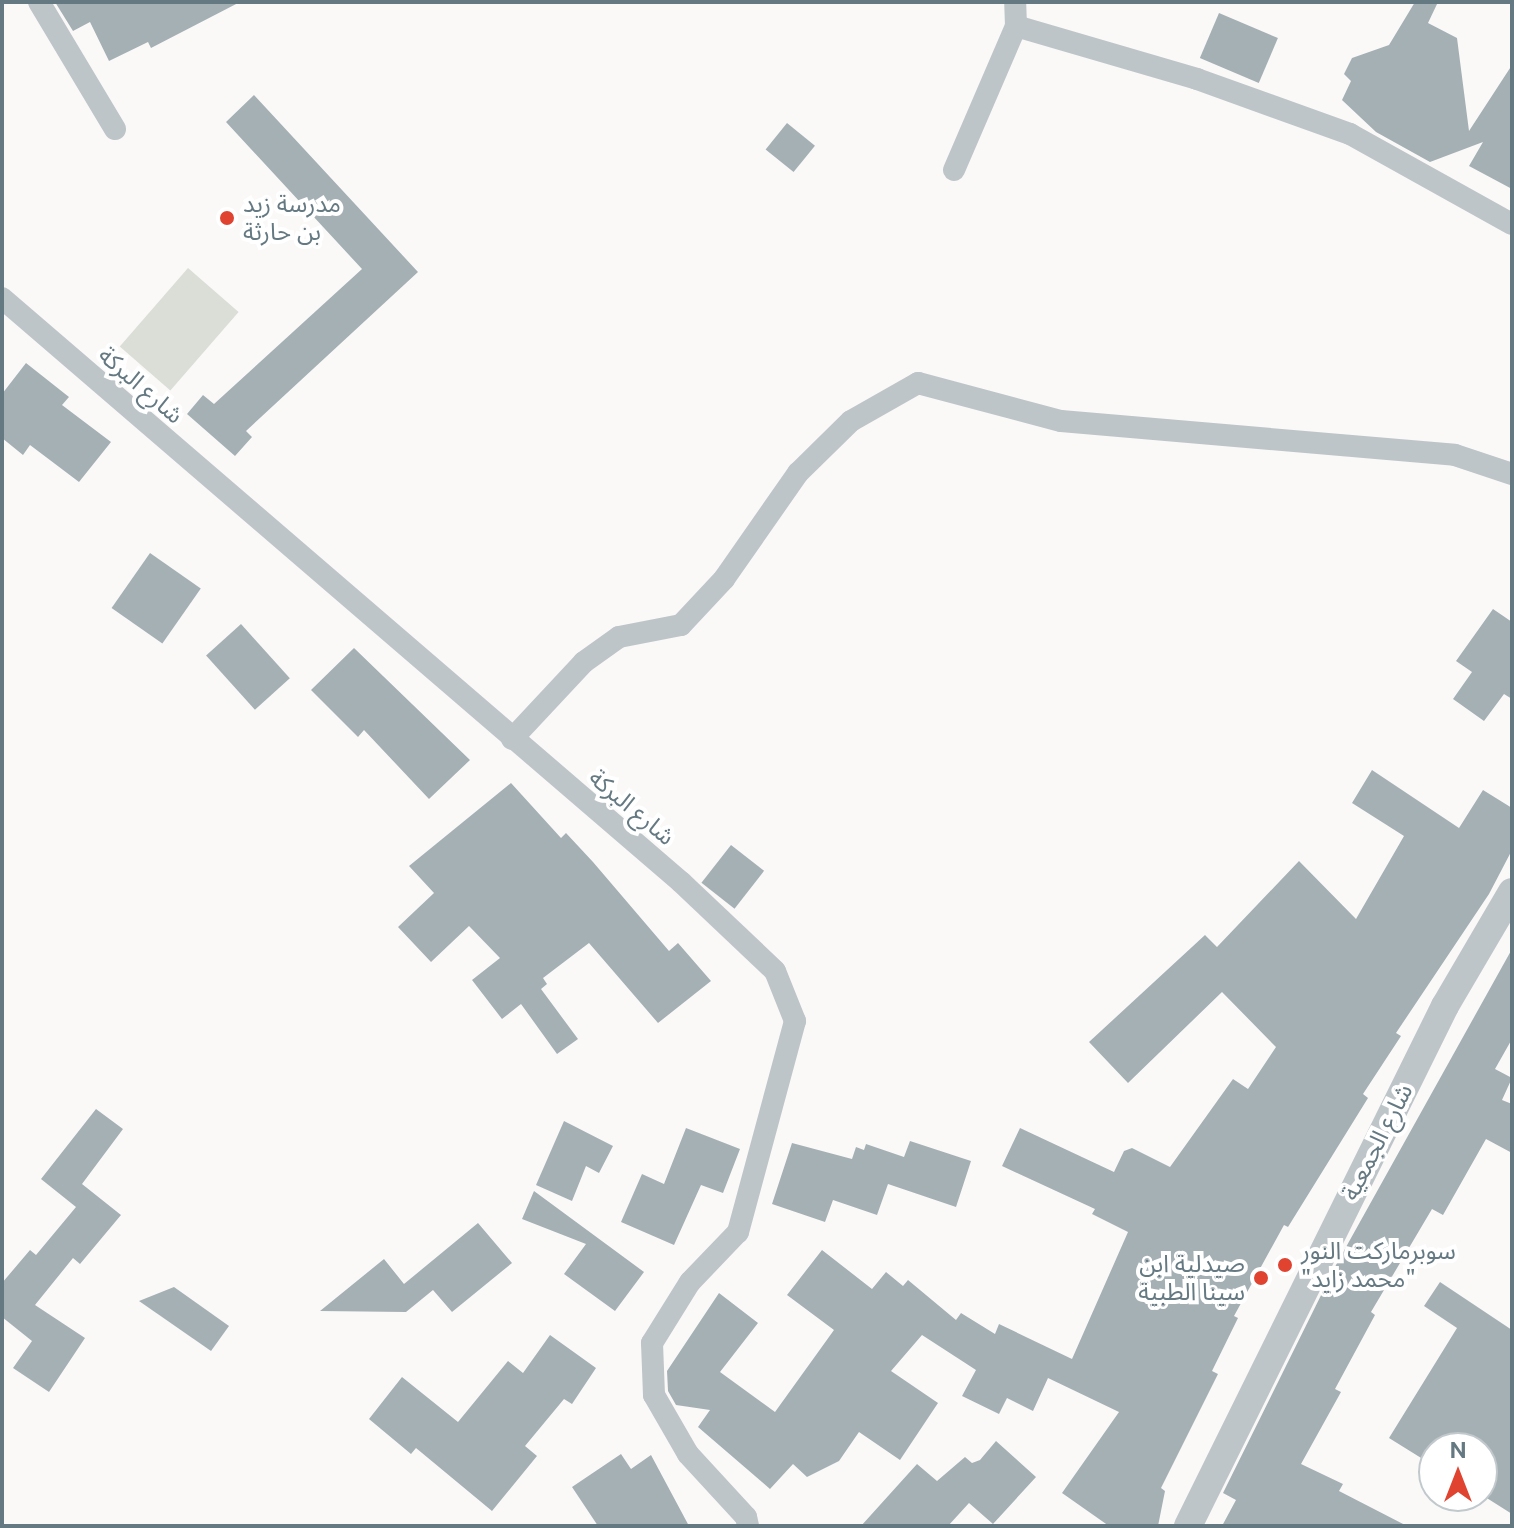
<!DOCTYPE html>
<html>
<head>
<meta charset="utf-8">
<style>
	body { margin:0 }
	#map { position:relative; width:1514px; height:1528px; overflow:hidden; background:#faf9f8; font-family:"Public Sans","Noto Sans Arabic",sans-serif }
	div>[style] { position:absolute }
	.green>* { inset:0; background:#daded7; transform-origin:0 0 }
	.building>* { inset:0; background:#a5b0b5; transform-origin:0 0 }
	.minor>* { height:22px; margin:-11px; padding:0 11px; transform-origin:11px; border-radius:11px; background:#bec5c8 }
	.tertiary>* { height:28px; margin:-14px; padding:0 14px; transform-origin:14px; border-radius:14px; background:#bec5c8 }
	.dots>* { width:22px; height:22px; translate:-50% -50%; box-sizing:border-box; border:4px solid #fff; border-radius:50% }
	span { translate:-50% -50%; white-space:nowrap; text-align:center; line-height:1.15; -webkit-text-stroke:8px #fff; paint-order:stroke }
	.poi-label { font-size:24px; color:#657982 }
	.left { translate:0 -50%; text-align:left }
	.right { translate:-100% -50%; text-align:right }
	.street-label { font-size:24px; color:#657982 }
	.frame { position:absolute; inset:0; border:4px solid #657982; pointer-events:none }
	.north { position:absolute; left:1418px; top:1432px; width:80px; height:80px; box-sizing:border-box; background:#fff; border:2px solid #c1c9cd; border-radius:50%; rotate:0deg; font-size:22px; font-weight:700; line-height:32px; text-align:center; color:#657982 }
	.north::after { content:''; display:block; margin:auto; width:28px; height:36px; background:#e04431; clip-path:polygon(50% 0,100% 100%,50% 72%,0 100%) }
</style>
</head>
<body>
<div id="map">
	<div class="green">
		<i style="left:188px;top:268px;width:67px;height:104px;rotate:41deg"></i>
	</div>
	<div class="building">
		<i style="clip-path:polygon(55px 2px,240px 2px,151px 48px,148px 42px,109px 61px,90px 22px,73px 31px)"></i>
		<i style="clip-path:polygon(1415px 2px,1438px 2px,1428px 23px,1457px 38px,1469px 131px,1512px 65px,1512px 189px,1469px 166px,1483px 142px,1430px 162px,1376px 132px,1342px 100px,1351px 81px,1344px 74px,1352px 58px,1389px 45px)"></i>
		<i style="left:1219px;top:13px;width:64px;height:49px;rotate:23deg"></i>
		<i style="clip-path:polygon(254px 95px,418px 272px,246px 431px,252px 437px,235px 456px,187px 414px,203px 395px,214px 404px,362px 269px,226px 122px)"></i>
		<i style="left:787px;top:123px;width:36px;height:34px;rotate:39deg"></i>
		<i style="clip-path:polygon(26px 363px,69px 397px,62px 405px,111px 442px,79px 482px,30px 445px,23px 455px,2px 438px,2px 394px)"></i>
		<i style="left:150px;top:553px;width:62px;height:67px;rotate:35deg"></i>
		<i style="clip-path:polygon(1493px 609px,1512px 622px,1512px 699px,1504px 694px,1484px 721px,1453px 699px,1472px 672px,1456px 661px)"></i>
		<i style="left:241px;top:624px;width:73px;height:47px;rotate:48deg"></i>
		<i style="clip-path:polygon(354px 648px,470px 760px,429px 799px,364px 730px,358px 737px,311px 690px)"></i>
		<i style="clip-path:polygon(1372px 770px,1459px 828px,1483px 790px,1512px 808px,1512px 850px,1489px 894px,1396px 1033px,1401px 1036px,1363px 1094px,1368px 1098px,1288px 1227px,1284px 1225px,1234px 1316px,1238px 1318px,1212px 1371px,1218px 1374px,1161px 1488px,1165px 1491px,1158px 1526px,1109px 1526px,1062px 1493px,1119px 1412px,1048px 1378px,1033px 1411px,1007px 1398px,999px 1414px,962px 1396px,976px 1370px,922px 1335px,891px 1371px,938px 1403px,900px 1460px,859px 1432px,839px 1461px,807px 1477px,793px 1464px,770px 1489px,698px 1427px,710px 1410px,676px 1405px,668px 1391px,667px 1371px,719px 1293px,758px 1323px,720px 1372px,775px 1412px,834px 1330px,787px 1295px,822px 1250px,872px 1289px,886px 1272px,903px 1286px,908px 1280px,956px 1320px,961px 1313px,995px 1334px,999px 1324px,1072px 1359px,1128px 1232px,1092px 1214px,1095px 1209px,1002px 1166px,1020px 1128px,1114px 1172px,1124px 1151px,1132px 1148px,1170px 1167px,1233px 1079px,1248px 1089px,1276px 1047px,1222px 992px,1128px 1083px,1089px 1042px,1205px 935px,1217px 947px,1299px 861px,1356px 919px,1404px 836px,1352px 803px)"></i>
		<i style="clip-path:polygon(511px 783px,561px 838px,566px 833px,593px 862px,669px 951px,678px 943px,711px 981px,658px 1023px,589px 943px,543px 978px,547px 984px,541px 989px,578px 1039px,557px 1054px,521px 1004px,502px 1019px,472px 980px,500px 958px,469px 926px,431px 962px,398px 927px,434px 893px,409px 866px)"></i>
		<i style="left:731px;top:845px;width:42px;height:48px;rotate:38deg"></i>
		<i style="clip-path:polygon(1512px 949px,1512px 1039px,1495px 1069px,1512px 1078px,1502px 1100px,1512px 1104px,1512px 1153px,1486px 1139px,1443px 1215px,1432px 1209px,1371px 1312px,1375px 1315px,1335px 1389px,1341px 1392px,1301px 1464px,1343px 1484px,1339px 1491px,1407px 1526px,1222px 1526px,1236px 1500px,1223px 1493px,1336px 1265px)"></i>
		<i style="clip-path:polygon(96px 1109px,123px 1129px,82px 1184px,121px 1215px,80px 1264px,73px 1258px,35px 1305px,85px 1338px,49px 1392px,13px 1368px,32px 1341px,2px 1317px,2px 1283px,30px 1250px,36px 1255px,76px 1207px,41px 1179px)"></i>
		<i style="clip-path:polygon(564px 1121px,613px 1146px,599px 1173px,586px 1166px,572px 1201px,536px 1185px)"></i>
		<i style="clip-path:polygon(686px 1128px,740px 1149px,723px 1193px,701px 1185px,674px 1245px,621px 1222px,642px 1174px,664px 1184px)"></i>
		<i style="clip-path:polygon(910px 1141px,971px 1161px,956px 1207px,888px 1184px,877px 1215px,833px 1200px,825px 1222px,772px 1204px,792px 1143px,852px 1159px,856px 1147px,864px 1150px,866px 1144px,904px 1157px)"></i>
		<i style="clip-path:polygon(534px 1191px,644px 1272px,615px 1311px,564px 1274px,586px 1244px,522px 1219px)"></i>
		<i style="clip-path:polygon(478px 1223px,512px 1263px,452px 1312px,433px 1290px,406px 1312px,320px 1311px,384px 1259px,404px 1284px)"></i>
		<i style="clip-path:polygon(1440px 1282px,1512px 1330px,1512px 1514px,1482px 1495px,1482px 1448px,1434px 1448px,1434px 1466px,1389px 1438px,1457px 1328px,1424px 1306px)"></i>
		<i style="clip-path:polygon(174px 1287px,229px 1326px,211px 1351px,139px 1301px)"></i>
		<i style="clip-path:polygon(550px 1335px,596px 1368px,572px 1404px,564px 1399px,525px 1446px,537px 1456px,492px 1511px,416px 1448px,411px 1454px,369px 1419px,402px 1377px,458px 1422px,508px 1361px,523px 1373px)"></i>
		<i style="clip-path:polygon(996px 1441px,1036px 1477px,993px 1524px,969px 1503px,948px 1526px,861px 1526px,917px 1464px,937px 1481px,965px 1457px,972px 1463px,980px 1460px)"></i>
		<i style="clip-path:polygon(621px 1454px,631px 1469px,651px 1455px,689px 1526px,598px 1526px,572px 1487px)"></i>
	</div>
	<div class="minor">
		<i style="left:39px;top:2px;width:148px;rotate:59.1deg"></i>
		<i style="left:1016px;top:26px;width:189px;rotate:16.3deg"></i>
		<i style="left:1197px;top:79px;width:163px;rotate:19.8deg"></i>
		<i style="left:1350px;top:134px;width:185px;rotate:29.1deg"></i>
		<i style="left:954px;top:170px;width:157px;rotate:-66.7deg"></i>
		<i style="left:1016px;top:26px;width:24px;rotate:-92deg"></i>
		<i style="left:2px;top:298px;width:896px;rotate:40.7deg"></i>
		<i style="left:681px;top:882px;width:129px;rotate:43.4deg"></i>
		<i style="left:775px;top:971px;width:54px;rotate:68.2deg"></i>
		<i style="left:795px;top:1021px;width:219px;rotate:105.1deg"></i>
		<i style="left:738px;top:1232px;width:69px;rotate:133.8deg"></i>
		<i style="left:690px;top:1282px;width:72px;rotate:121.9deg"></i>
		<i style="left:652px;top:1343px;width:52px;rotate:87.8deg"></i>
		<i style="left:654px;top:1395px;width:68px;rotate:60deg"></i>
		<i style="left:688px;top:1454px;width:86px;rotate:47.4deg"></i>
		<i style="left:746px;top:1517px;width:9px;rotate:77deg"></i>
		<i style="left:512px;top:739px;width:105px;rotate:-46.9deg"></i>
		<i style="left:584px;top:662px;width:43px;rotate:-35.5deg"></i>
		<i style="left:619px;top:637px;width:63px;rotate:-11deg"></i>
		<i style="left:681px;top:625px;width:63px;rotate:-46.9deg"></i>
		<i style="left:724px;top:579px;width:129px;rotate:-55.1deg"></i>
		<i style="left:798px;top:473px;width:74px;rotate:-44.5deg"></i>
		<i style="left:851px;top:421px;width:77px;rotate:-29.6deg"></i>
		<i style="left:918px;top:383px;width:148px;rotate:14.9deg"></i>
		<i style="left:1061px;top:421px;width:395px;rotate:4.9deg"></i>
		<i style="left:1455px;top:455px;width:60px;rotate:18.4deg"></i>
	</div>
	<div class="tertiary">
		<i style="left:1188px;top:1526px;width:580px;rotate:-63.7deg"></i>
		<i style="left:1445px;top:1006px;width:132px;rotate:-59.6deg"></i>
	</div>
	<div class="dots">
		<i style="left:227px;top:218px;background:#e04431"></i>
		<i style="left:1285px;top:1265px;background:#e04431"></i>
		<i style="left:1261px;top:1278px;background:#e04431"></i>
	</div>
	<div class="poi-label">
		<span class="left" style="left:243px;top:218px">مدرسة زيد<br>بن حارثة</span>
		<span class="left" style="left:1301px;top:1265px">سوبرماركت النور<br>"محمد زايد"</span>
		<span class="right" style="left:1245px;top:1278px">صيدلية ابن<br>سينا الطبية</span>
	</div>
	<div class="street-label">
		<span style="left:141px;top:385px;rotate:41deg">شارع البركة</span>
		<span style="left:632px;top:807px;rotate:40deg">شارع البركة</span>
		<span style="left:1377px;top:1142px;rotate:-63deg">شارع الجمعية</span>
	</div>
	<div class="frame"></div>
	<div class="north">N</div>
</div>
</body>
</html>
